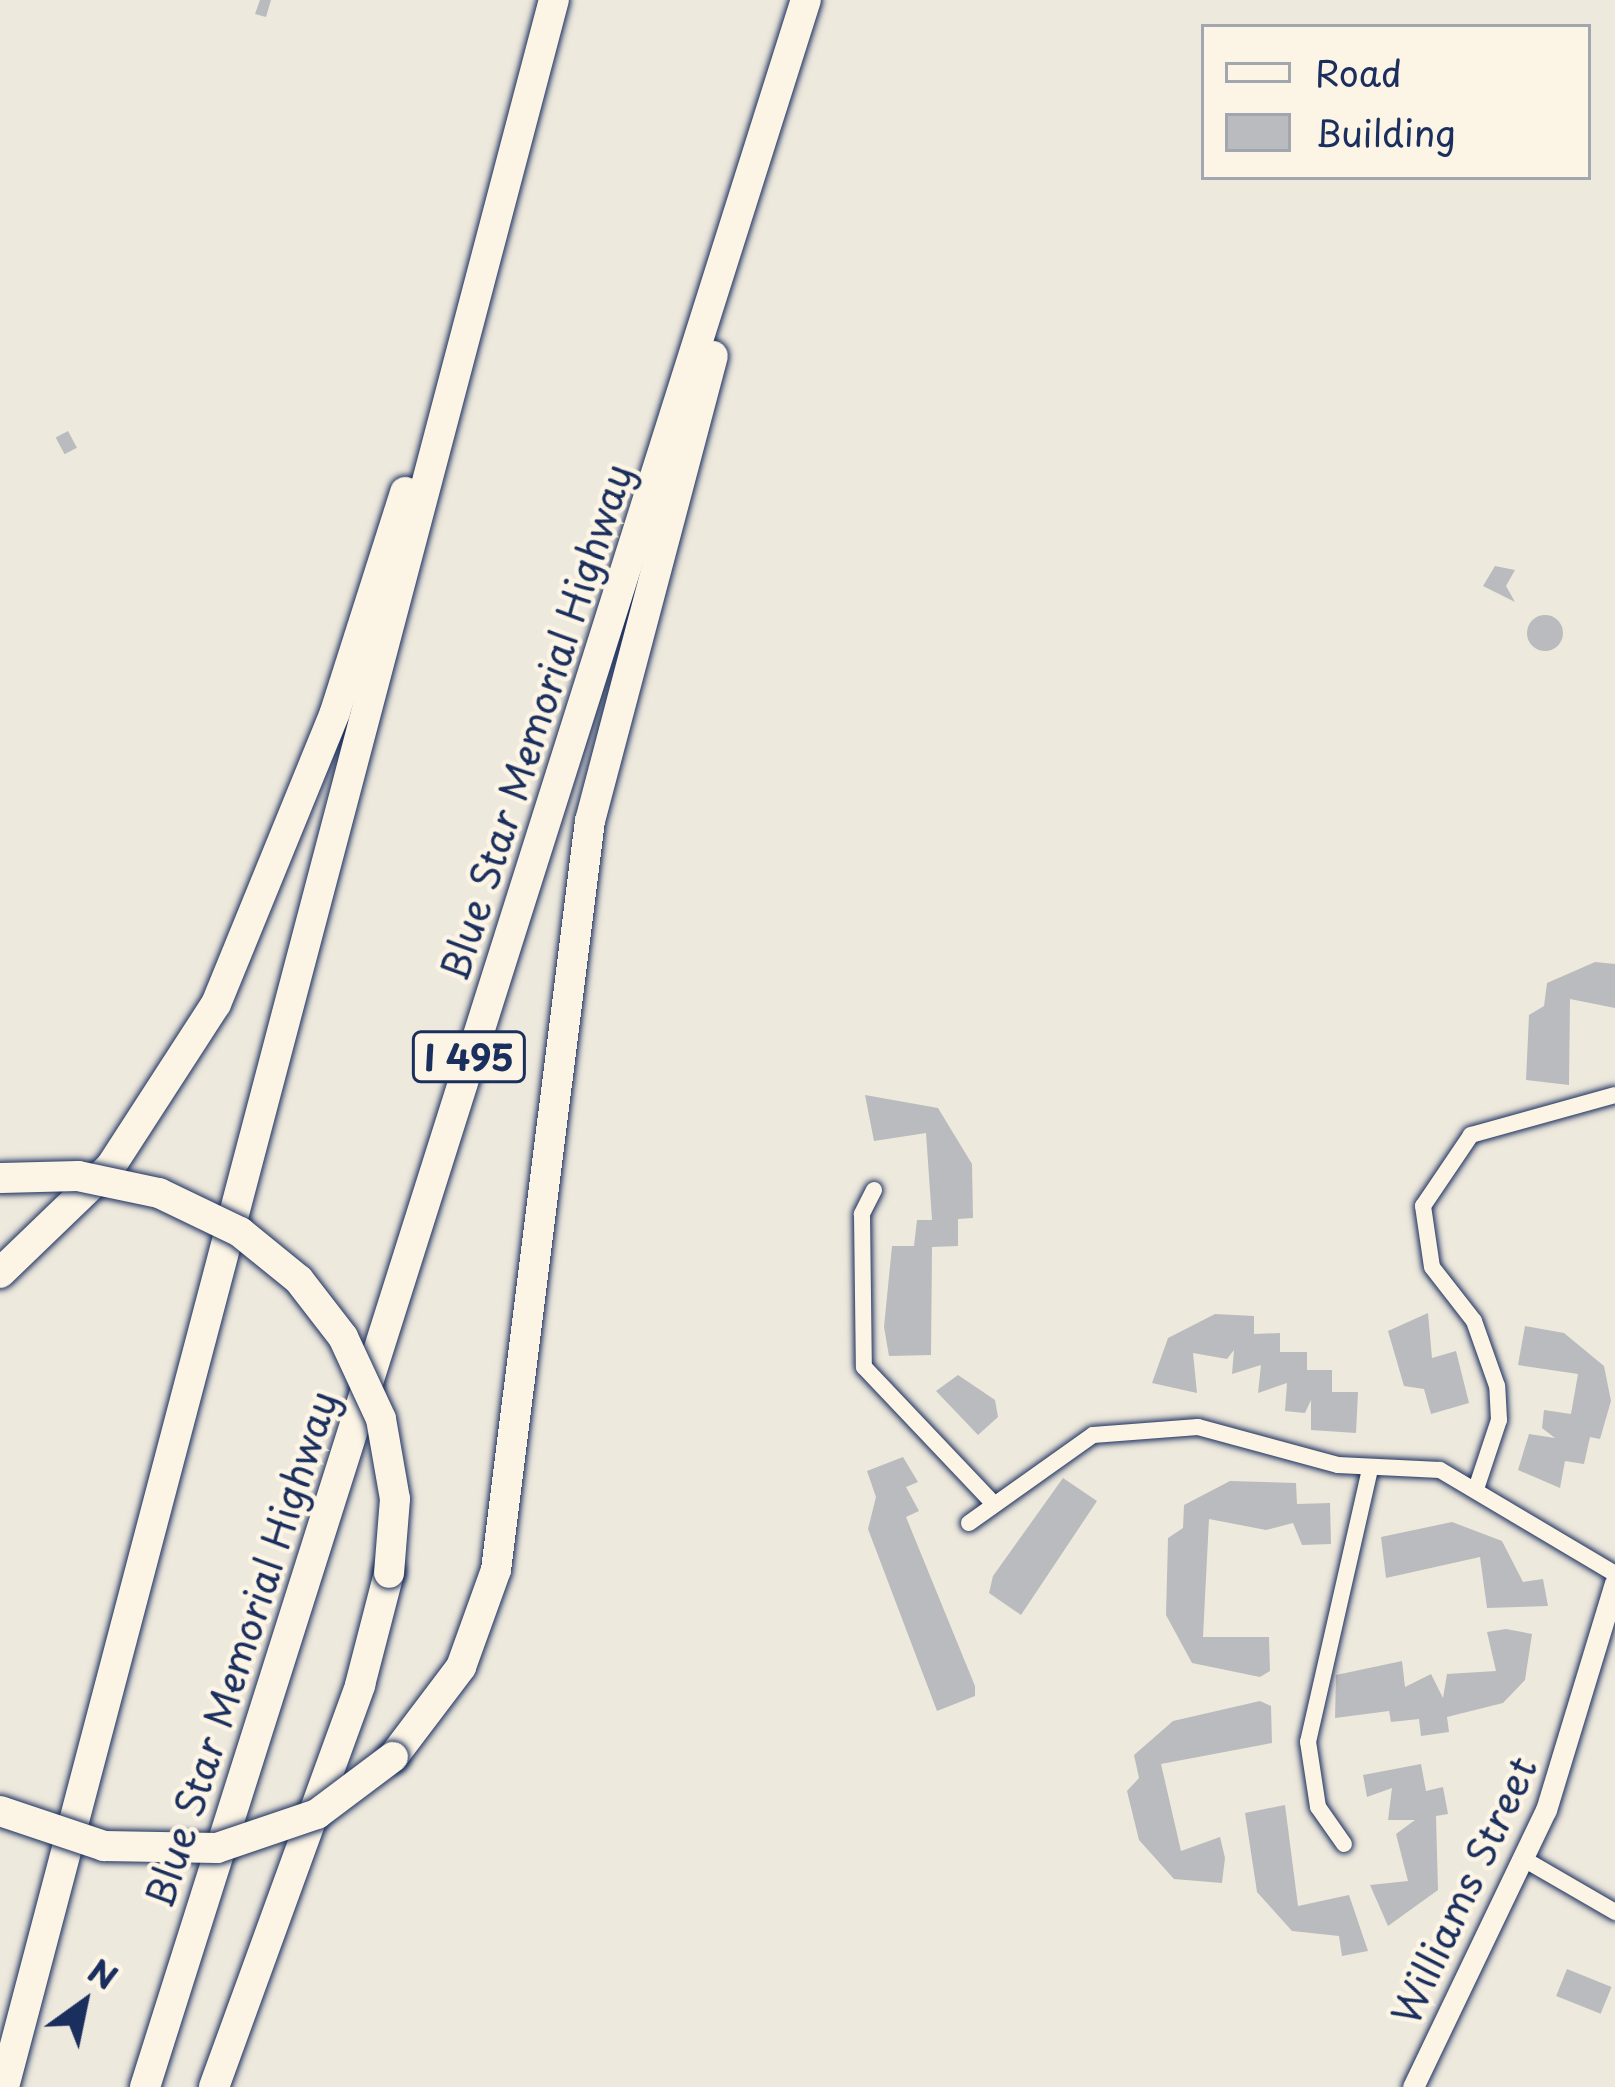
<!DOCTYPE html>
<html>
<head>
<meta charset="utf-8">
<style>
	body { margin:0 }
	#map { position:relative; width:1615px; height:2087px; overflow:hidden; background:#eee9dd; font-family:"Playpen Sans",sans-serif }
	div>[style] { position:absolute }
	.building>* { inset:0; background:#babbbe; transform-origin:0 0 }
	.round { border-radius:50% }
	.roads { filter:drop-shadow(0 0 3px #1b2f5e) drop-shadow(0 0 3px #1b2f5e) }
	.minor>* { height:16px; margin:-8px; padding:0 8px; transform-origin:8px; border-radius:8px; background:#fcf5e5 }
	.tertiary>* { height:21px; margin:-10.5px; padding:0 10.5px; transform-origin:10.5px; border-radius:10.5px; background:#fcf5e5 }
	.motorway>* { height:30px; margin:-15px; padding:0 15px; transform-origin:15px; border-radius:15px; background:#fcf5e5 }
	.bridges { filter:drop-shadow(0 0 3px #1b2f5e) drop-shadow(0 0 3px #1b2f5e) }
	.motorway-bridge>* { height:30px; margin:-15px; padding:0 15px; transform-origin:15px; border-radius:15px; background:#fcf5e5 }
	span { translate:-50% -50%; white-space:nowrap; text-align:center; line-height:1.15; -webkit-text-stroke:9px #fcf5e5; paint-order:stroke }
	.shield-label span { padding:3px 9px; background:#fcf5e5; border:3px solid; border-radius:9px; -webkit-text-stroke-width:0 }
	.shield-label { font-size:36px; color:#1b2f5e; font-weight:700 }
	.street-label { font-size:39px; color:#1b2f5e }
	.legend { position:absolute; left:1201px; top:24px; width:390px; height:156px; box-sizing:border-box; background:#fcf5e5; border:3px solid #a2a6af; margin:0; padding:15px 21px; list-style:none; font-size:36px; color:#1b2f5e }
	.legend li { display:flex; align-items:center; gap:24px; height:60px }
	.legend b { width:60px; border:3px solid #a2a6af }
	.north { position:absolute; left:24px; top:1943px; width:120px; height:120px; -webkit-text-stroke:9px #fcf5e5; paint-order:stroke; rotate:33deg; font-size:33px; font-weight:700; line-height:48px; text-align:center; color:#1b2f5e }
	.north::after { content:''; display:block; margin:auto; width:42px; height:54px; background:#1b2f5e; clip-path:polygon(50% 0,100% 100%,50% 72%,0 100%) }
</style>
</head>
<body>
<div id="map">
	<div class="building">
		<i style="clip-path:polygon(260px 0,271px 0,266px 17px,255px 14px)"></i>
		<i style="left:68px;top:431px;width:19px;height:14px;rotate:62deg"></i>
		<i style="clip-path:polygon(1495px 566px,1515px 570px,1506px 586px,1515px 602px,1483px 586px)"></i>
		<i class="round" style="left:1527px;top:615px;width:36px;height:36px"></i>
		<i style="clip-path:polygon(1595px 962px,1615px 964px,1615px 1008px,1570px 999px,1569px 1085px,1526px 1080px,1529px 1015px,1544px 1006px,1547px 983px)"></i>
		<i style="clip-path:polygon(865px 1095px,938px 1108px,972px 1164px,973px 1218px,958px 1219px,958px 1246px,932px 1247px,931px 1355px,889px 1356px,884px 1327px,892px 1246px,914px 1246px,917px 1220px,932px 1220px,926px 1133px,874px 1141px)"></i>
		<i style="clip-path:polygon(1428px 1313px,1432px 1358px,1456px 1351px,1469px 1403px,1431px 1414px,1424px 1389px,1404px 1386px,1388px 1331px)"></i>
		<i style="clip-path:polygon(1215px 1314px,1254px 1316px,1254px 1334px,1280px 1333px,1280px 1352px,1307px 1352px,1307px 1370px,1332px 1370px,1332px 1392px,1358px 1392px,1356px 1433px,1311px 1430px,1311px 1400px,1305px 1413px,1285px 1411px,1287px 1383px,1258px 1393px,1261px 1365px,1232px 1374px,1234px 1350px,1227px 1359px,1193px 1353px,1197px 1393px,1152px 1383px,1168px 1338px)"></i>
		<i style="clip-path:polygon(1525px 1326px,1564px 1333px,1604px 1366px,1611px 1401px,1600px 1439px,1590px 1437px,1584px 1464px,1565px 1461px,1560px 1488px,1518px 1470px,1529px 1434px,1555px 1438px,1542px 1428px,1544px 1410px,1571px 1414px,1578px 1374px,1518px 1365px)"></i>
		<i style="clip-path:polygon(958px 1375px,995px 1400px,998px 1417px,978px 1435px,936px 1391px)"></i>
		<i style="clip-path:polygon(903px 1457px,918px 1482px,906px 1487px,919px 1511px,906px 1517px,975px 1686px,975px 1696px,937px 1711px,868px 1529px,876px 1497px,867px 1471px)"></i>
		<i style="clip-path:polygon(1063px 1478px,1097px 1501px,1021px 1615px,989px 1593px,993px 1576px)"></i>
		<i style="clip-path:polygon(1230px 1481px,1296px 1483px,1297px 1504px,1330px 1503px,1331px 1544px,1302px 1545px,1293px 1523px,1266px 1530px,1209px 1519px,1203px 1637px,1269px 1637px,1270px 1671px,1260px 1677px,1192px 1663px,1166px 1615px,1168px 1538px,1183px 1528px,1184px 1505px)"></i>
		<i style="clip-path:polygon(1452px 1522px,1502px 1541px,1523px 1582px,1543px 1579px,1548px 1606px,1487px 1608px,1480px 1557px,1386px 1578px,1381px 1537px)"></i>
		<i style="clip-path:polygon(1506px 1629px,1532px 1634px,1525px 1680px,1503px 1703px,1447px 1717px,1449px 1732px,1421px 1736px,1419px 1719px,1391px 1722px,1389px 1711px,1335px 1718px,1336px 1675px,1402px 1661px,1405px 1687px,1431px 1674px,1443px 1698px,1447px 1674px,1496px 1671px,1487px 1632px)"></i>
		<i style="clip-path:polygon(1260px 1701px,1271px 1706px,1272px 1743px,1161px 1764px,1181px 1851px,1220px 1837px,1225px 1858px,1222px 1883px,1174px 1879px,1139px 1840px,1127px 1791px,1139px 1778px,1134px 1755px,1173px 1721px)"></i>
		<i style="clip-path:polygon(1421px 1764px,1426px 1791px,1443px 1787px,1448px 1814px,1436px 1816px,1438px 1890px,1388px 1926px,1370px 1885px,1408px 1881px,1396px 1834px,1415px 1820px,1388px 1820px,1392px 1788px,1367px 1797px,1363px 1775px)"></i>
		<i style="clip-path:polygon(1285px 1805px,1298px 1906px,1349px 1895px,1368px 1951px,1342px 1956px,1339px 1936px,1292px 1931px,1257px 1892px,1245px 1813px)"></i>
		<i style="left:1567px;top:1969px;width:48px;height:29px;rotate:22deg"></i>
	</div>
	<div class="roads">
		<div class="minor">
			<i style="left:874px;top:1190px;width:27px;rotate:117deg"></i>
			<i style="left:862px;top:1214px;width:153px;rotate:89.3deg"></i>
			<i style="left:864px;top:1367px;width:187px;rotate:46.5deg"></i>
			<i style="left:1476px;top:1489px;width:73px;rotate:-71.6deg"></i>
			<i style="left:1499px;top:1420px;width:34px;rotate:-93deg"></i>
			<i style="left:1497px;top:1386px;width:69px;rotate:-109.5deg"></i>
			<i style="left:1474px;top:1321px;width:68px;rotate:-127.9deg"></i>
			<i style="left:1432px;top:1267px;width:62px;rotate:-98.4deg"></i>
			<i style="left:1423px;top:1206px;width:86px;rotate:-55.9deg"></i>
			<i style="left:1471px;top:1135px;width:149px;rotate:-15.5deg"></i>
			<i style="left:969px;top:1523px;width:152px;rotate:-35.4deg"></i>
			<i style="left:1093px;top:1435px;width:105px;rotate:-4.4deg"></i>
			<i style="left:1198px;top:1427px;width:145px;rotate:15.2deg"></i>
			<i style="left:1338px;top:1465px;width:102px;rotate:2.8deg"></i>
			<i style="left:1440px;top:1470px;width:204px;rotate:30.7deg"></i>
			<i style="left:1344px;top:1844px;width:45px;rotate:-125.1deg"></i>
			<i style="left:1318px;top:1807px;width:66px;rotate:-98.7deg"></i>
			<i style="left:1308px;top:1742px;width:279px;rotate:-77.2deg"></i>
			<i style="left:1522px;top:1858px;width:108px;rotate:30.1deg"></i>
		</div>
		<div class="tertiary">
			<i style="left:1413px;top:2087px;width:307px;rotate:-64.4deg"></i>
			<i style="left:1546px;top:1810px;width:237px;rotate:-73.1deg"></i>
		</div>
		<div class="motorway">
			<i style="left:0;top:1273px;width:154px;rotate:-43.9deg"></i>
			<i style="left:111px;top:1166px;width:193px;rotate:-57.1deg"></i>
			<i style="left:216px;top:1004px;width:315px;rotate:-67.8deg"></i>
			<i style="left:335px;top:712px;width:231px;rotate:-72.3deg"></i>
			<i style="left:393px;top:1757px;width:113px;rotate:-52.9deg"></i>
			<i style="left:461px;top:1667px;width:103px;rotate:-70.2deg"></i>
			<i style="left:496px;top:1570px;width:755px;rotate:-82.85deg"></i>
			<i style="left:590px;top:821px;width:481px;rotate:-75.2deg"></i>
			<i style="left:4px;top:2087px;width:2158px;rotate:-75.24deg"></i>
			<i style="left:145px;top:2087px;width:2189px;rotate:-72.43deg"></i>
			<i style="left:214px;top:2087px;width:428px;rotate:-70deg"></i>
			<i style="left:360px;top:1685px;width:116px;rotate:-75.5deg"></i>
		</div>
	</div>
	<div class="bridges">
		<div class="motorway-bridge">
			<i style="left:1px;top:1178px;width:77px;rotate:-1.5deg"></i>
			<i style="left:78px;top:1176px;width:83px;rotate:11.9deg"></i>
			<i style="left:159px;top:1193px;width:90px;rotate:25.7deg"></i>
			<i style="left:240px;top:1232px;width:76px;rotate:39.1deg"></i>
			<i style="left:299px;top:1280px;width:72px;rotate:52.3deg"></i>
			<i style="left:343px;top:1337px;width:90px;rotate:65.1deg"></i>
			<i style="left:381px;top:1419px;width:81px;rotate:80.1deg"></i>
			<i style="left:395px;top:1499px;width:74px;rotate:94.6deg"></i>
			<i style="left:0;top:1811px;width:110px;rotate:18.6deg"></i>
			<i style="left:104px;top:1846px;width:113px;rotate:1deg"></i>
			<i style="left:217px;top:1848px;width:106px;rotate:-18.8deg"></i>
			<i style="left:317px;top:1814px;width:95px;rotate:-36.9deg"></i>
		</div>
	</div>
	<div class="shield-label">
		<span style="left:469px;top:1057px">I 495</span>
	</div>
	<div class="street-label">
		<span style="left:535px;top:722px;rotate:-72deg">Blue Star Memorial Highway</span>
		<span style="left:240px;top:1649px;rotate:-72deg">Blue Star Memorial Highway</span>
		<span style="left:1463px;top:1890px;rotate:-65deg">Williams Street</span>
	</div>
	<ul class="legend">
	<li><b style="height:15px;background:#fcf5e5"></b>Road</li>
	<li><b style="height:33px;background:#babbbe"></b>Building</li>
	</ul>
	<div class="north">N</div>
</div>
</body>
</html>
